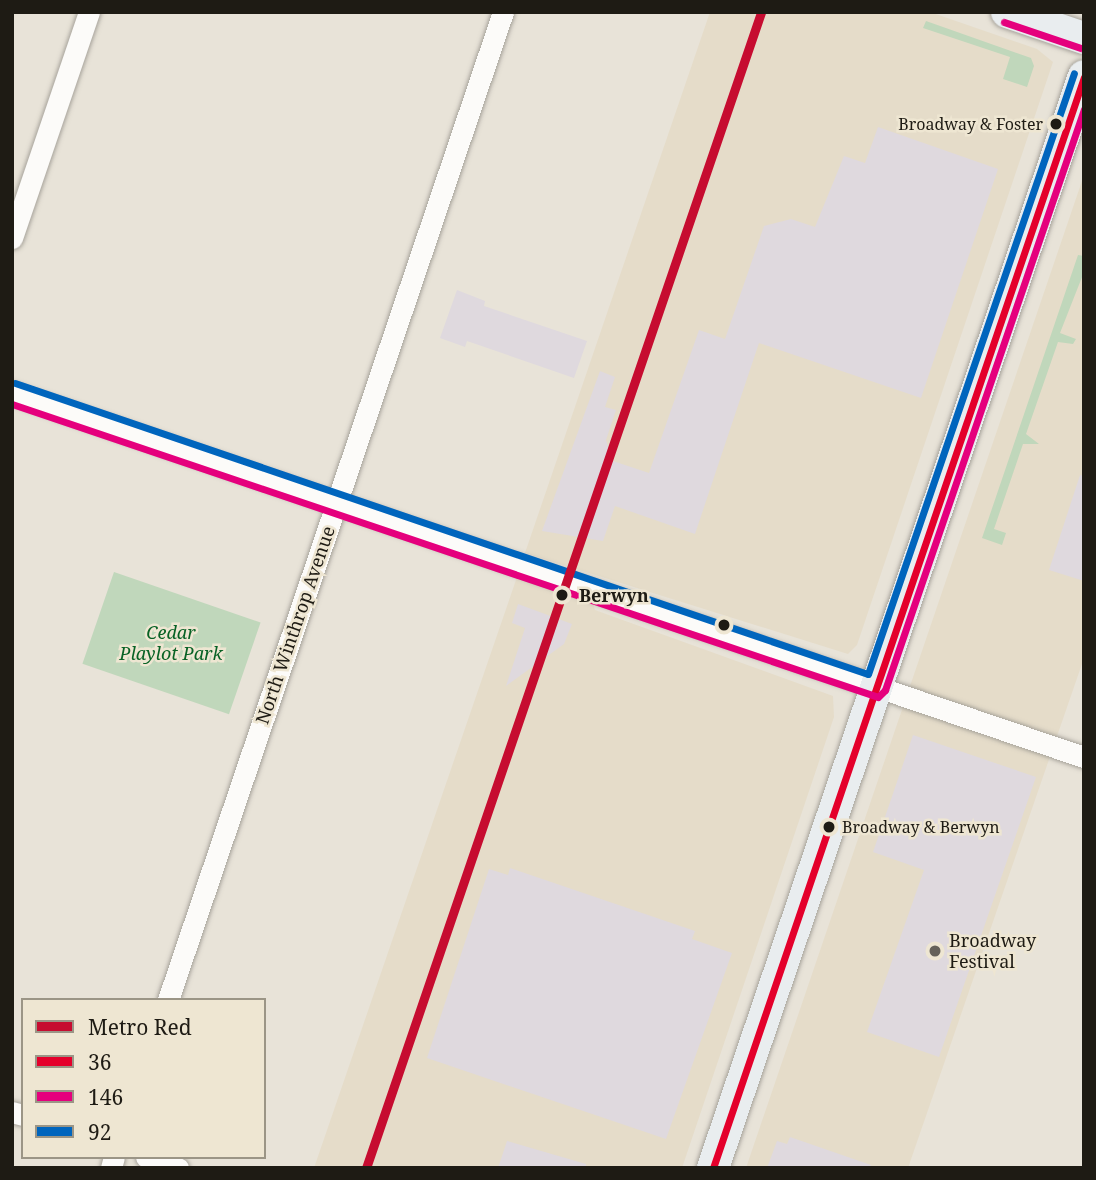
<!DOCTYPE html>
<html>
<head>
<meta charset="utf-8">
<style>
	body { margin:0 }
	#map { position:relative; width:1096px; height:1180px; overflow:hidden; background:#e8e3d8; font-family:"Noto Serif",serif }
	div>[style] { position:absolute }
	.built>* { inset:0; background:#e5dcc9 }
	.green>* { inset:0; background:#c0d7bb; transform-origin:0 0 }
	.building>* { inset:0; background:#dfd9de }
	.roads { filter:drop-shadow(0 0 2px #a7a39b) drop-shadow(0 0 2px #a7a39b) }
	.street>* { height:21px; margin:-10.5px; padding:0 10.5px; transform-origin:10.5px; border-radius:10.5px; background:#fcfbf9 }
	.primary>* { height:32px; margin:-16px; padding:0 16px; transform-origin:16px; border-radius:16px; background:#e9edef }
	.bus-1>* { height:7px; margin:-3.5px; padding:0 3.5px; transform-origin:3.5px; border-radius:3.5px; background:#e4002b }
	.bus-2>* { height:7px; margin:-3.5px; padding:0 3.5px; transform-origin:3.5px; border-radius:3.5px; background:#e5007d }
	.bus-3>* { height:7px; margin:-3.5px; padding:0 3.5px; transform-origin:3.5px; border-radius:3.5px; background:#0065bd }
	.metro-1>* { height:9px; margin:-4.5px; padding:0 4.5px; transform-origin:4.5px; border-radius:4.5px; background:#c60c30 }
	.dots>* { width:19px; height:19px; translate:-50% -50%; box-sizing:border-box; border:4px solid #eee6d2; border-radius:50% }
	span { translate:-50% -50%; white-space:nowrap; text-align:center; line-height:1.15; -webkit-text-stroke:5px #eee6d2; paint-order:stroke }
	.bus-label { font-size:16px; color:#1e1b14 }
	.right { translate:-100% -50%; text-align:right }
	.left { translate:0 -50%; text-align:left }
	.stop-label { font-size:18px; color:#1e1b14; font-weight:700 }
	.street-label { font-size:18px; color:#1e1b14 }
	.park-label { font-size:18px; color:#086225; font-style:italic }
	.poi-label { font-size:18px; color:#1e1b14 }
	.frame { position:absolute; inset:0; border:14px solid #1e1b14; pointer-events:none }
	.legend { position:absolute; left:21px; top:998px; width:245px; height:161px; box-sizing:border-box; background:#eee6d2; border:2px solid #9b9586; margin:0; padding:9px 12px; list-style:none; font-size:21px; color:#1e1b14 }
	.legend li { display:flex; align-items:center; gap:14px; height:35px }
	.legend b { width:35px; border:2px solid #9b9586 }
</style>
</head>
<body>
<div id="map">
	<div class="built">
		<i style="clip-path:polygon(710px 12px,930px 12px,1037px 49px,1053px 62px,857px 645px,848px 654px,525px 553px)"></i>
		<i style="clip-path:polygon(1084px 175px,1084px 658px,908px 1168px,746px 1168px)"></i>
		<i style="clip-path:polygon(517px 577px,592px 600px,595px 610px,833px 696px,834px 717px,682px 1168px,314px 1168px)"></i>
	</div>
	<div class="green">
		<i style="clip-path:polygon(926px 21px,1031px 58px,1034px 66px,1027px 87px,1003px 79px,1010px 57px,923px 28px)"></i>
		<i style="clip-path:polygon(1078px 255px,1084px 256px,1084px 272px,1060px 333px,1076px 339px,1073px 344px,1058px 342px,1026px 434px,1039px 444px,1023px 444px,994px 529px,1006px 533px,1002px 545px,982px 538px)"></i>
		<i style="left:114px;top:572px;width:155px;height:97px;rotate:19deg"></i>
	</div>
	<div class="building">
		<i style="clip-path:polygon(878px 127px,998px 169px,921px 398px,759px 343px,695px 534px,615px 506px,603px 541px,542px 531px,600px 371px,615px 377px,605px 407px,616px 410px,606px 440px,613px 461px,649px 473px,699px 330px,725px 339px,764px 226px,791px 219px,815px 227px,844px 156px,865px 163px)"></i>
		<i style="clip-path:polygon(457px 290px,485px 301px,484px 306px,587px 341px,574px 378px,467px 341px,465px 347px,440px 338px)"></i>
		<i style="clip-path:polygon(1080px 475px,1084px 476px,1084px 581px,1049px 570px)"></i>
		<i style="clip-path:polygon(518px 604px,572px 624px,564px 644px,506px 686px,525px 628px,512px 623px)"></i>
		<i style="clip-path:polygon(913px 735px,1036px 777px,939px 1057px,867px 1032px,924px 870px,873px 852px)"></i>
		<i style="clip-path:polygon(510px 868px,695px 931px,692px 939px,732px 953px,666px 1139px,427px 1058px,489px 869px,508px 875px)"></i>
		<i style="clip-path:polygon(790px 1137px,871px 1165px,870px 1168px,767px 1168px,777px 1141px,787px 1144px)"></i>
		<i style="clip-path:polygon(507px 1141px,586px 1164px,586px 1168px,498px 1168px)"></i>
	</div>
	<div class="roads">
		<div class="street">
			<i style="left:12px;top:238px;width:239px;rotate:-71.2deg"></i>
			<i style="left:12px;top:393px;width:1132px;rotate:18.76deg"></i>
			<i style="left:168px;top:1000px;width:1043px;rotate:-71.27deg"></i>
			<i style="left:12px;top:1112px;width:11px;rotate:15deg"></i>
			<i style="left:146px;top:1157px;width:34px;rotate:19deg"></i>
			<i style="left:111px;top:1168px;width:11px;rotate:-75deg"></i>
		</div>
		<div class="primary">
			<i style="left:1007px;top:12px;width:81px;rotate:18.7deg"></i>
			<i style="left:713px;top:1168px;width:1153px;rotate:-71.24deg"></i>
		</div>
	</div>
	<div class="bus-1">
		<i style="left:713px;top:1168px;width:1152px;rotate:-71.22deg"></i>
	</div>
	<div class="bus-2">
		<i style="left:1004px;top:22px;width:81px;rotate:18.7deg"></i>
		<i style="left:12px;top:404px;width:914px;rotate:18.69deg"></i>
		<i style="left:878px;top:697px;width:10px;rotate:-45deg"></i>
		<i style="left:885px;top:690px;width:614px;rotate:-71.09deg"></i>
	</div>
	<div class="bus-3">
		<i style="left:15px;top:383px;width:901px;rotate:18.84deg"></i>
		<i style="left:868px;top:674px;width:635px;rotate:-71.08deg"></i>
	</div>
	<div class="metro-1">
		<i style="left:366px;top:1168px;width:1222px;rotate:-71.13deg"></i>
	</div>
	<div class="dots">
		<i style="left:1056px;top:124px;background:#1e1b14"></i>
		<i style="left:562px;top:595px;background:#1e1b14"></i>
		<i style="left:724px;top:625px;background:#1e1b14"></i>
		<i style="left:829px;top:827px;background:#1e1b14"></i>
		<i style="left:935px;top:951px;background:#656159"></i>
	</div>
	<div class="bus-label">
		<span class="right" style="left:1043px;top:124px">Broadway &amp; Foster</span>
		<span class="left" style="left:842px;top:827px">Broadway &amp; Berwyn</span>
	</div>
	<div class="stop-label">
		<span class="left" style="left:579px;top:595px">Berwyn</span>
	</div>
	<div class="street-label">
		<span style="left:295px;top:625px;rotate:-71deg">North Winthrop Avenue</span>
	</div>
	<div class="park-label">
		<span style="left:171px;top:643px">Cedar<br>Playlot Park</span>
	</div>
	<div class="poi-label">
		<span class="left" style="left:949px;top:951px">Broadway<br>Festival</span>
	</div>
	<div class="frame"></div>
	<ul class="legend">
	<li><b style="height:9px;background:#c60c30"></b>Metro Red</li>
	<li><b style="height:9px;background:#e4002b"></b>36</li>
	<li><b style="height:9px;background:#e5007d"></b>146</li>
	<li><b style="height:9px;background:#0065bd"></b>92</li>
	</ul>
</div>
</body>
</html>
